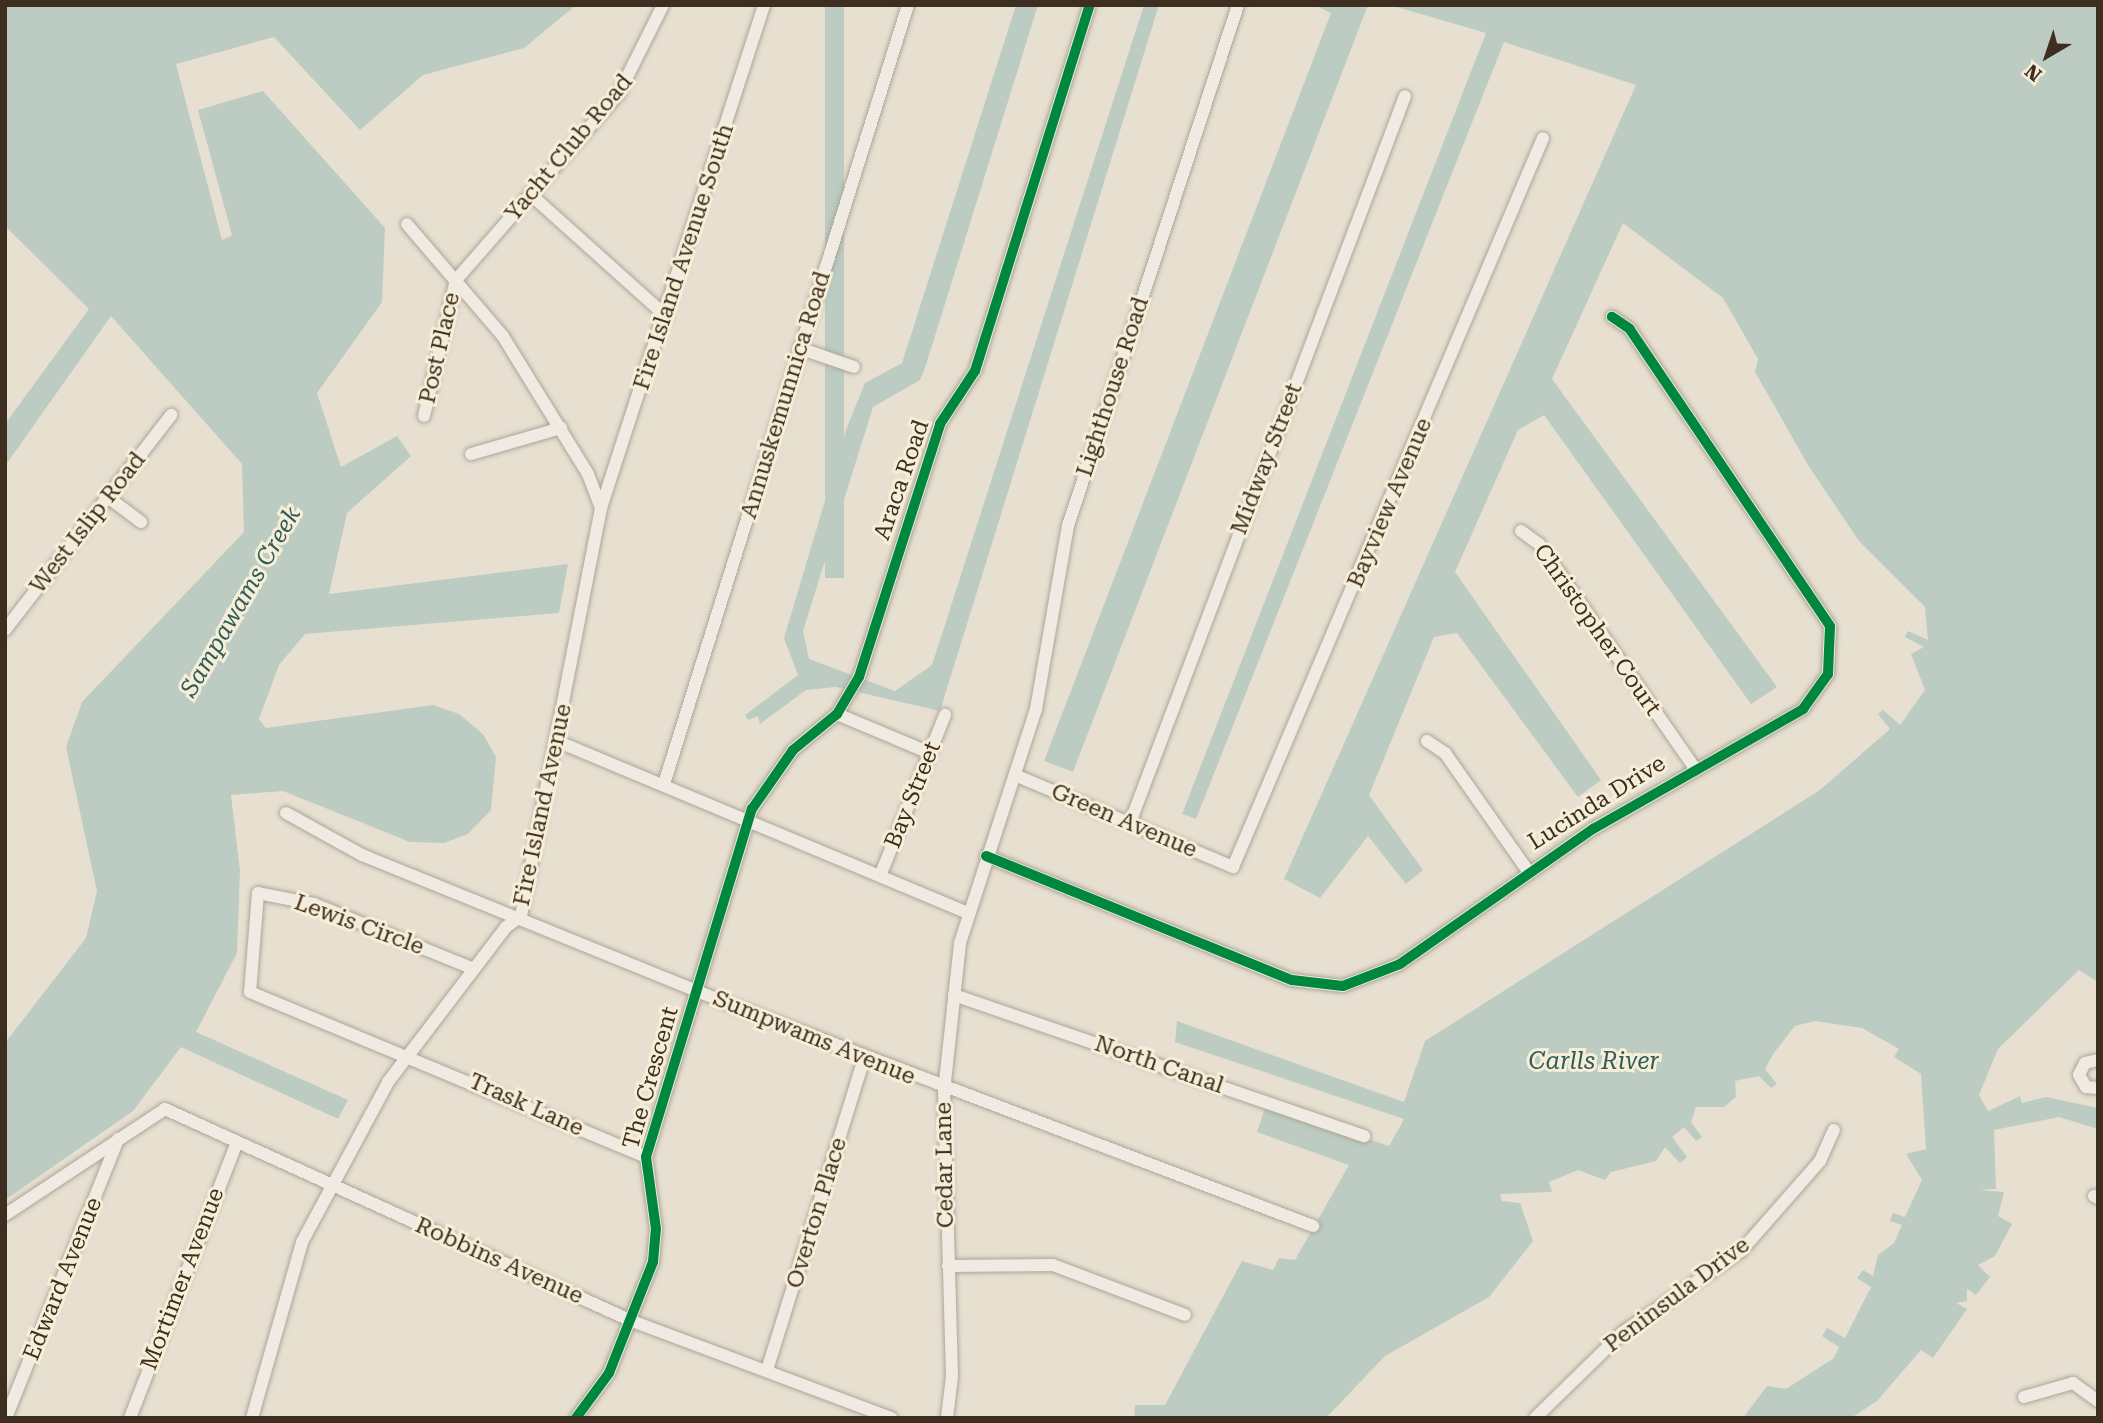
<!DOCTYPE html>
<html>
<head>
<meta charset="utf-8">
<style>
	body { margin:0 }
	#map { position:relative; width:2103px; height:1423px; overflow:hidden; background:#e7e0d1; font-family:"Roboto Serif",serif }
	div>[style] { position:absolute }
	.water>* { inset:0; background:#bcccc2; transform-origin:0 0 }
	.roads { filter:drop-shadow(0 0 2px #ada599) drop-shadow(0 0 2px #ada599) }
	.minor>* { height:12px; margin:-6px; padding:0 6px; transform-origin:6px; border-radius:6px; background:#efebe3 }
	.cycleway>* { height:10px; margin:-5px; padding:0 5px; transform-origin:5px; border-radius:5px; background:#00873e }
	span { translate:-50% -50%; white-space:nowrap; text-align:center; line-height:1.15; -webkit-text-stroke:6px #f7eed8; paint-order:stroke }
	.street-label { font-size:23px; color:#3d2e20 }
	.water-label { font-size:24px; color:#2f5d5a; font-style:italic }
	.frame { position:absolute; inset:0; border:7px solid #3d2e20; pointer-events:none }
	.north { position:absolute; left:2012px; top:21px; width:70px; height:70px; -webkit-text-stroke:5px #f7eed8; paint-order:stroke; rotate:219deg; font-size:19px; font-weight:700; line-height:28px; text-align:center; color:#3d2e20 }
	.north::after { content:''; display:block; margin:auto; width:24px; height:32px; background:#3d2e20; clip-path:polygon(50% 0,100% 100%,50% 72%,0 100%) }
</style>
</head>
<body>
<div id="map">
	<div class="water">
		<i style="clip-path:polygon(5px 5px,576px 5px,524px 48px,423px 75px,360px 130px,274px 37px,176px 64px,222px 240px,232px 235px,198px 110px,263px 91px,385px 228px,382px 302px,317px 393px,341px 467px,397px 436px,411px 456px,347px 513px,329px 594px,568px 564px,559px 613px,305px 634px,279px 665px,259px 719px,266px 728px,433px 705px,459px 714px,483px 734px,496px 757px,491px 810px,468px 834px,444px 843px,410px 842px,283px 791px,231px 795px,240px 871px,237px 953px,196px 1032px,348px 1100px,338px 1119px,181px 1047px,133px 1111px,5px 1200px,5px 1043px,86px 938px,97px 891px,66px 747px,82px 702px,244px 532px,242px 464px,111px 316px,5px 466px,5px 424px,89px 309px,5px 226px)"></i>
		<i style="left:825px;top:5px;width:19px;height:573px"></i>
		<i style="clip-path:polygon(1016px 5px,1038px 5px,925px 368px,920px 380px,873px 407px,803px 631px,809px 659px,895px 691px,932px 665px,1144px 5px,1159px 5px,940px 711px,836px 687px,806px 690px,760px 724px,758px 716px,748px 720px,745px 715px,798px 675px,784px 638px,847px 427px,865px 383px,902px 363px)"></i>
		<i style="clip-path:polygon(1314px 5px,1368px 5px,1073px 772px,1044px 761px,1331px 13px)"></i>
		<i style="clip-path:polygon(1390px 5px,2098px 5px,2098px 982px,2079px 970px,1998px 1049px,1979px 1095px,1988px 1111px,2020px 1096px,2022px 1103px,2046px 1097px,2098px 1108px,2098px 1129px,2059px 1117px,1994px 1130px,1996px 1189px,1979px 1190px,2004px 1192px,1998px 1216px,2012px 1224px,1995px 1256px,1978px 1265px,1990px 1277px,1976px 1295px,1967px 1289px,1967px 1301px,1956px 1303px,1967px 1309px,1933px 1358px,1921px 1350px,1877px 1401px,1851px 1418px,1743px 1418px,1767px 1386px,1786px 1389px,1834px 1358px,1839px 1347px,1822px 1336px,1827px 1328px,1845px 1338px,1871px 1287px,1857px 1278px,1863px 1270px,1873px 1276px,1878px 1255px,1894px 1243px,1902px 1225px,1890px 1221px,1893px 1213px,1905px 1217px,1922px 1180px,1906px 1154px,1926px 1149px,1921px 1074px,1894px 1057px,1899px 1049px,1862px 1028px,1815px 1021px,1795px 1026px,1773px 1054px,1765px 1069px,1777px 1084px,1771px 1088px,1759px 1076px,1735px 1081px,1736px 1097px,1724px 1107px,1696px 1107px,1691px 1122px,1702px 1137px,1696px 1141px,1684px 1127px,1672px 1137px,1687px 1157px,1680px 1163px,1665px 1147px,1656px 1161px,1611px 1172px,1605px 1180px,1578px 1170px,1549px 1182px,1552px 1192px,1500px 1194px,1502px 1201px,1520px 1203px,1533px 1241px,1489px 1297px,1385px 1356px,1326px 1418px,1134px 1418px,1135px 1405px,1165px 1405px,1242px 1261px,1273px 1270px,1279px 1258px,1295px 1260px,1349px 1165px,1257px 1132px,1266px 1105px,1389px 1146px,1404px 1119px,1175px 1042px,1177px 1021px,1404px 1102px,1425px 1041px,1820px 790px,1890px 729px,1878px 714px,1883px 710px,1900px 725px,1925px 690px,1911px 654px,1924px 647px,1905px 637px,1908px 631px,1928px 640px,1925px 607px,1859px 541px,1808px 465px,1755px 372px,1758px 359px,1723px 298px,1623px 223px,1552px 379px,1777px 687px,1751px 704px,1544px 415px,1518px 430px,1455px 572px,1601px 780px,1578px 797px,1457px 633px,1434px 637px,1369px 795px,1423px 870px,1406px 884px,1368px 836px,1320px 898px,1284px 879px,1636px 85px,1504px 42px,1196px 819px,1182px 814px,1486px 33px)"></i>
	</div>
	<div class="roads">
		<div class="minor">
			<i style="left:530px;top:194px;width:183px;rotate:41.9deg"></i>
			<i style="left:799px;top:348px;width:58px;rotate:19.1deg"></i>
			<i style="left:424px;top:416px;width:140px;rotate:-76.8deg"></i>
			<i style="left:456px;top:280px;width:248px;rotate:-48.9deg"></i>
			<i style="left:619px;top:93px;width:98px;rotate:-63.4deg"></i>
			<i style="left:471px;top:454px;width:94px;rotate:-16.1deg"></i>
			<i style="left:109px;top:498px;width:40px;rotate:37deg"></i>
			<i style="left:601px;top:508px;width:529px;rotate:-72.04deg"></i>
			<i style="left:1521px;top:531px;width:22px;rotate:36deg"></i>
			<i style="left:1539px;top:544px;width:272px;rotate:55.2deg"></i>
			<i style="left:5px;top:630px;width:272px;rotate:-52.3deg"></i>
			<i style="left:837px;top:714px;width:101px;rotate:22.8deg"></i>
			<i style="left:1427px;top:741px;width:22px;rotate:34deg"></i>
			<i style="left:1445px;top:753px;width:144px;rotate:54.9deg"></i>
			<i style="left:559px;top:742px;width:442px;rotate:22.7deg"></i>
			<i style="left:1015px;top:775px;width:237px;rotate:22.9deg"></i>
			<i style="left:1233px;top:867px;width:792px;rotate:-66.96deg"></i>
			<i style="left:664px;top:784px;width:816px;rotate:-72.61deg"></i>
			<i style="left:286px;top:813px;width:87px;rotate:28.9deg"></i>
			<i style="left:362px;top:855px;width:382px;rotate:22.1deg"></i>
			<i style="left:716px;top:999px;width:639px;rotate:20.82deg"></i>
			<i style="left:1130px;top:823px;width:777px;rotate:-69.28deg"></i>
			<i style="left:986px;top:856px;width:330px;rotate:22.1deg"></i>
			<i style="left:1292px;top:980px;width:51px;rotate:6.7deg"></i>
			<i style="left:1343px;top:986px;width:61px;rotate:-21.1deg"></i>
			<i style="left:1400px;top:964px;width:236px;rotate:-35deg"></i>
			<i style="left:1593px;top:829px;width:242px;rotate:-29.7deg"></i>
			<i style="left:1803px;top:709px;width:43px;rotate:-54.5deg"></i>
			<i style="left:1828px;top:674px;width:48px;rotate:-87.6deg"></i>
			<i style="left:1830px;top:626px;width:358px;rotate:-124deg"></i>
			<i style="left:1630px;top:329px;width:22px;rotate:-146deg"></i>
			<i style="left:880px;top:876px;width:174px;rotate:-68deg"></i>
			<i style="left:474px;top:969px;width:173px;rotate:-157.9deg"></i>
			<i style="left:314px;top:904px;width:57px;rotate:-168.9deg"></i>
			<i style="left:258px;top:893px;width:99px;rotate:94.6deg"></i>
			<i style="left:250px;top:992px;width:429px;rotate:22.6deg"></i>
			<i style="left:954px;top:995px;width:434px;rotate:19deg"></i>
			<i style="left:2098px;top:1060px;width:13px;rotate:167deg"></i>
			<i style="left:2085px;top:1063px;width:13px;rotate:117deg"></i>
			<i style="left:2079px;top:1075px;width:14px;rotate:60deg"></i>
			<i style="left:2086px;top:1087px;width:12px;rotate:5deg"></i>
			<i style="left:2094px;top:1196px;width:4px;rotate:27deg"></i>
			<i style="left:5px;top:1215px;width:192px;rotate:-33.5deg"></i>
			<i style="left:165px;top:1109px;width:513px;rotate:24.42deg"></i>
			<i style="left:632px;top:1321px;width:277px;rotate:20.5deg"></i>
			<i style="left:948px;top:1266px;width:105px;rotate:-0.5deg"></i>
			<i style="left:1053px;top:1265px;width:141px;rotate:20.7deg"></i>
			<i style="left:768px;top:1367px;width:323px;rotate:-72.7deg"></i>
			<i style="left:2024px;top:1397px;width:51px;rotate:-15.9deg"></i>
			<i style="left:2073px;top:1383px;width:31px;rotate:36deg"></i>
			<i style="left:6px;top:1418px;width:301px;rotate:-68.1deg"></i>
			<i style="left:130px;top:1418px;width:296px;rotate:-68.8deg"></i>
			<i style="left:252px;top:1418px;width:183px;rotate:-74.1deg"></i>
			<i style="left:302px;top:1242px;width:182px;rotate:-61.7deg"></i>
			<i style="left:388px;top:1082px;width:195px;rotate:-52.7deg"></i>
			<i style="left:506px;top:927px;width:19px;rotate:-36deg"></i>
			<i style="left:521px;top:916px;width:416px;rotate:-78.9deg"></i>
			<i style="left:601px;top:508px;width:36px;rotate:-111deg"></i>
			<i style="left:588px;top:474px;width:163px;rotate:-121.7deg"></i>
			<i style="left:502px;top:335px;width:146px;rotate:-130.6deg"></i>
			<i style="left:576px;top:1418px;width:56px;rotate:-53.7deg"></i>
			<i style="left:609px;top:1373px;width:119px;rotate:-68.4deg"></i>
			<i style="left:653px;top:1262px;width:33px;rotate:-85deg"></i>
			<i style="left:656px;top:1229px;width:73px;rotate:-97.9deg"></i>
			<i style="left:646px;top:1157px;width:364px;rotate:-73.1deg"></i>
			<i style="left:752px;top:809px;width:72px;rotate:-55.2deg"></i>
			<i style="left:793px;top:750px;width:57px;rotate:-39.3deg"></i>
			<i style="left:837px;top:714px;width:43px;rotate:-59.3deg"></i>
			<i style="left:859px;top:677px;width:266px;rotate:-72.2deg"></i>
			<i style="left:940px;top:424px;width:64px;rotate:-56.6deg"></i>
			<i style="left:975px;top:371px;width:384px;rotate:-72.6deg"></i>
			<i style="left:947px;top:1418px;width:42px;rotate:-83.2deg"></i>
			<i style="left:952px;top:1376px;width:285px;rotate:-91.6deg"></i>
			<i style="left:944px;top:1091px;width:149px;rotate:-83.8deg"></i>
			<i style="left:960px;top:943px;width:246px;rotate:-72deg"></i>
			<i style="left:1036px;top:709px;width:186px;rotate:-80.1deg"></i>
			<i style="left:1068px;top:526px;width:548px;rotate:-71.93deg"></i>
			<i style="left:1535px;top:1418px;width:122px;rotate:-44.3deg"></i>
			<i style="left:1622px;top:1333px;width:145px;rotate:-34.6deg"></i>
			<i style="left:1741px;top:1251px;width:120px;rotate:-48.7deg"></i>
			<i style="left:1820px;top:1161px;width:34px;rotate:-66deg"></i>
		</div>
	</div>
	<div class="cycleway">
		<i style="left:986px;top:856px;width:330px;rotate:22.1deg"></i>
		<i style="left:1292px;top:980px;width:51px;rotate:6.7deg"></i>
		<i style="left:1343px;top:986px;width:61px;rotate:-21.1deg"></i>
		<i style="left:1400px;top:964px;width:236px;rotate:-35deg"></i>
		<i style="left:1593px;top:829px;width:242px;rotate:-29.7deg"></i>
		<i style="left:1803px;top:709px;width:43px;rotate:-54.5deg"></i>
		<i style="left:1828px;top:674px;width:48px;rotate:-87.6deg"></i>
		<i style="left:1830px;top:626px;width:358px;rotate:-124deg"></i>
		<i style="left:1630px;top:329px;width:22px;rotate:-146deg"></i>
		<i style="left:576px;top:1418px;width:56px;rotate:-53.7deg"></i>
		<i style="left:609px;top:1373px;width:119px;rotate:-68.4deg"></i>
		<i style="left:653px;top:1262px;width:33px;rotate:-85deg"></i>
		<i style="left:656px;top:1229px;width:73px;rotate:-97.9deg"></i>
		<i style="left:646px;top:1157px;width:364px;rotate:-73.1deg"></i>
		<i style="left:752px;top:809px;width:72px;rotate:-55.2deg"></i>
		<i style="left:793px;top:750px;width:57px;rotate:-39.3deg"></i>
		<i style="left:837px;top:714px;width:43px;rotate:-59.3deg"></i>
		<i style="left:859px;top:677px;width:266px;rotate:-72.2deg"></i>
		<i style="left:940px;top:424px;width:64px;rotate:-56.6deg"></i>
		<i style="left:975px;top:371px;width:384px;rotate:-72.6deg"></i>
	</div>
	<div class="street-label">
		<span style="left:569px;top:148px;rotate:-50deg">Yacht Club Road</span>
		<span style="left:684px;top:257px;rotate:-72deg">Fire Island Avenue South</span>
		<span style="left:440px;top:348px;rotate:-77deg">Post Place</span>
		<span style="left:1113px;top:387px;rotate:-72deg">Lighthouse Road</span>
		<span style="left:786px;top:395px;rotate:-73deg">Annuskemunnica Road</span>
		<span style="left:1267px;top:459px;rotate:-69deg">Midway Street</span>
		<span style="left:902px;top:480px;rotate:-71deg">Araca Road</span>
		<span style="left:1390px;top:503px;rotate:-67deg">Bayview Avenue</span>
		<span style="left:88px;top:523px;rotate:-52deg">West Islip Road</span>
		<span style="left:1597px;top:630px;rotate:55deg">Christopher Court</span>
		<span style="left:913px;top:795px;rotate:-68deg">Bay Street</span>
		<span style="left:1597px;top:803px;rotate:-32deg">Lucinda Drive</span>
		<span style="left:543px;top:805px;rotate:-78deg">Fire Island Avenue</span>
		<span style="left:1124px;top:821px;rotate:23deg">Green Avenue</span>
		<span style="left:359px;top:925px;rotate:20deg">Lewis Circle</span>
		<span style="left:814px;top:1038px;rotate:22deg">Sumpwams Avenue</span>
		<span style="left:1159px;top:1065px;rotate:19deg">North Canal</span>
		<span style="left:651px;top:1078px;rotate:-74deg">The Crescent</span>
		<span style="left:526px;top:1105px;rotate:24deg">Trask Lane</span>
		<span style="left:945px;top:1165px;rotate:-91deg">Cedar Lane</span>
		<span style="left:817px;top:1213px;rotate:-73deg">Overton Place</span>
		<span style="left:499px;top:1261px;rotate:24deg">Robbins Avenue</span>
		<span style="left:63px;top:1279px;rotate:-68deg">Edward Avenue</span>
		<span style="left:183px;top:1279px;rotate:-69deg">Mortimer Avenue</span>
		<span style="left:1677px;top:1295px;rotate:-37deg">Peninsula Drive</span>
	</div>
	<div class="water-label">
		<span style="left:241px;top:602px;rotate:-60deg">Sampawams Creek</span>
		<span style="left:1594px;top:1062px">Carlls River</span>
	</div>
	<div class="frame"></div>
	<div class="north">N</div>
</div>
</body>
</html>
